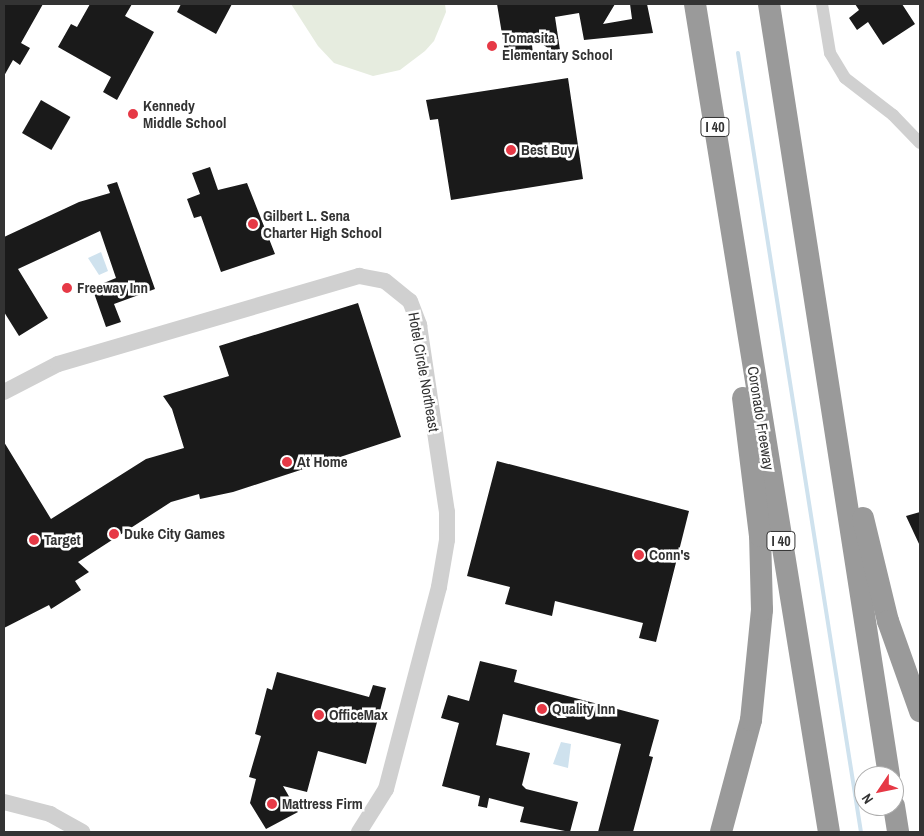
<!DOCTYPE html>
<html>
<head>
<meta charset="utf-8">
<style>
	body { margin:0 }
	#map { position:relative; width:924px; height:836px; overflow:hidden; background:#fff; font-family:"Archivo Narrow",sans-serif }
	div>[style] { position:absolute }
	.green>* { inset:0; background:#e6ecdf }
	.water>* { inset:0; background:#cfe2ee }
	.stream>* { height:4px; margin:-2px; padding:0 2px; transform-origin:2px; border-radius:2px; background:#cfe2ee }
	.building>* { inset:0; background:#1a1a1a; transform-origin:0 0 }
	.minor>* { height:12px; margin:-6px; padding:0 6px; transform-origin:6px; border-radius:6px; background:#d0d0d0 }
	.tertiary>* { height:16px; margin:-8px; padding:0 8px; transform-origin:8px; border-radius:8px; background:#d0d0d0 }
	.motorway>* { height:22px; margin:-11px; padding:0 11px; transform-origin:11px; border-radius:11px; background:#9a9a9a }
	.dots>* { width:14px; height:14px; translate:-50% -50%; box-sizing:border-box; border:2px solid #fff; border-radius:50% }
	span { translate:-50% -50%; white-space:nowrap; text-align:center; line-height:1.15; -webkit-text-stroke:5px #fff; paint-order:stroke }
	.shield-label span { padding:1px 4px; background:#fff; border:1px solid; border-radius:4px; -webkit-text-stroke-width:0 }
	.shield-label { font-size:14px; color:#333; font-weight:700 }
	.poi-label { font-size:15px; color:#333; font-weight:700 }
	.left { translate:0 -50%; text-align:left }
	.street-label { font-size:15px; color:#333 }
	.frame { position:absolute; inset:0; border:5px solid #333; pointer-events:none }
	.north { position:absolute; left:854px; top:766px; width:50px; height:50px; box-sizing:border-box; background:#fff; border:1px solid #adadad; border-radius:50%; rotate:236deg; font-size:14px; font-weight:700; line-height:20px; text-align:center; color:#333 }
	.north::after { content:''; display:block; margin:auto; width:18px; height:22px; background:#e63946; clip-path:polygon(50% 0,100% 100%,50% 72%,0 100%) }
</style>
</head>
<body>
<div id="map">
	<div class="green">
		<i style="clip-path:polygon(291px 4px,445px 4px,446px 12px,434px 41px,425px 51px,400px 70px,373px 76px,334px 63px,318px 46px)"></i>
	</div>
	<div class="water">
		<i style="clip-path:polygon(101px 252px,108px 271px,99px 275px,88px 258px)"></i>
		<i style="clip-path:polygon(561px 742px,571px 744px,568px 768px,553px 764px)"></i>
	</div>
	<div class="stream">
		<i style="left:738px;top:53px;width:789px;rotate:81.03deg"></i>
	</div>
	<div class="building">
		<i style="clip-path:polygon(4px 4px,43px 4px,21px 43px,30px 48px,20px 65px,13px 60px,4px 76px)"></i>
		<i style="clip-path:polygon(90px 4px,132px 4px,125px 16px,154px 32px,117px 100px,103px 92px,111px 77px,58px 47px,71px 24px,77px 27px)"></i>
		<i style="clip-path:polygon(181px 4px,232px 4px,216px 34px,177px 12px)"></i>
		<i style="clip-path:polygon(497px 4px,615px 4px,603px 24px,632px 19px,630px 4px,647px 4px,653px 33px,584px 40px,579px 13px,555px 17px,560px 50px,552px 51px,531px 36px,533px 54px,506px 58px)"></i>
		<i style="clip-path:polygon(855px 4px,902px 4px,915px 24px,883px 45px,868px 22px,857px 30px,849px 18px,859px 10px)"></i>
		<i style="clip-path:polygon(568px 78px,583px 179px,451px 200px,438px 119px,430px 120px,426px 100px)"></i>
		<i style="left:41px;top:100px;width:34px;height:38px;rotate:30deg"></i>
		<i style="clip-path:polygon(210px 167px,218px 190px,247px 183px,275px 254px,221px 272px,201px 216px,194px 218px,187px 199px,200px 194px,192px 173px)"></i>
		<i style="clip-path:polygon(117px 182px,155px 289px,114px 304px,121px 322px,106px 327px,94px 293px,101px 291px,99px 285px,116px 278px,100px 231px,18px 269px,48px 318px,19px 336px,4px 312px,4px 237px,79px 202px,110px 193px,107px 185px)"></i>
		<i style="clip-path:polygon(358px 303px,401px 437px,233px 492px,200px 499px,199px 494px,171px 502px,78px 562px,89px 572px,75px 581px,81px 590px,51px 609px,49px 605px,4px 628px,4px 442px,51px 519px,146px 459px,184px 448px,172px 409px,163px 396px,229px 376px,219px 346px)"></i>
		<i style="clip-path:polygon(497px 461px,689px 511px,656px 642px,639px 638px,643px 623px,555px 601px,552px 616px,505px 604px,510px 587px,467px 576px)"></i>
		<i style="clip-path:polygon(920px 512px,920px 546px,906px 516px)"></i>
		<i style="clip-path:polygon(480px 661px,517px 670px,514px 682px,659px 720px,649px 756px,653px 757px,633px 832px,598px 832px,621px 744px,503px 714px,496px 745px,530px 753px,522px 785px,526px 789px,578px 802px,570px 832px,520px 822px,524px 807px,489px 798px,487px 808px,478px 806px,480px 796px,442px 786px,459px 723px,441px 718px,448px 695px,469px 701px)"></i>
		<i style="clip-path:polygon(277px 672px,369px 697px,373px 685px,386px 688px,366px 764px,318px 751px,307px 792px,283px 786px,298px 812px,266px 829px,250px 803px,256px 779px,249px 777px,261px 736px,255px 734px,267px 688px,272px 690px)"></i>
	</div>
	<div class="minor">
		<i style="left:822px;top:4px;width:50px;rotate:80.7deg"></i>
		<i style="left:830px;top:53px;width:29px;rotate:59deg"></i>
		<i style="left:845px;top:78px;width:61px;rotate:37.6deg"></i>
		<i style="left:893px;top:115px;width:39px;rotate:46deg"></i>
	</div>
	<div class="tertiary">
		<i style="left:4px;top:392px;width:61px;rotate:-27.4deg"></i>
		<i style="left:58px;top:364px;width:314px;rotate:-16.3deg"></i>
		<i style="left:359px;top:276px;width:26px;rotate:11deg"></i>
		<i style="left:385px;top:281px;width:32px;rotate:39deg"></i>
		<i style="left:410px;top:301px;width:26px;rotate:69deg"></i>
		<i style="left:419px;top:325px;width:189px;rotate:81.5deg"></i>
		<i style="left:447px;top:512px;width:28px;rotate:90deg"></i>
		<i style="left:447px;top:540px;width:48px;rotate:99.7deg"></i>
		<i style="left:439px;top:587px;width:209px;rotate:104.7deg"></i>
		<i style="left:386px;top:789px;width:51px;rotate:122.1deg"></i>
		<i style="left:4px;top:802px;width:48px;rotate:14.6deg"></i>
		<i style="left:50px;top:814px;width:37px;rotate:29deg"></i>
	</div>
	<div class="motorway">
		<i style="left:695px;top:4px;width:839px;rotate:80.81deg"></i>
		<i style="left:769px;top:4px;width:781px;rotate:81.16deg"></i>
		<i style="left:863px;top:518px;width:106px;rotate:76.4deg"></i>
		<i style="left:888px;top:621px;width:96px;rotate:70.4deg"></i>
		<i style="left:894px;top:806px;width:26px;rotate:81deg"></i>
		<i style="left:721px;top:832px;width:116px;rotate:-75deg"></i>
		<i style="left:751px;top:720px;width:111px;rotate:-84.3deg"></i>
		<i style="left:762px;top:610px;width:74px;rotate:-91.5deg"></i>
		<i style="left:760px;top:536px;width:139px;rotate:-97deg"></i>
	</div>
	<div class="dots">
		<i style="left:492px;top:46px;background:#e63946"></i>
		<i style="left:133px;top:114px;background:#e63946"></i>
		<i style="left:511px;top:150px;background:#e63946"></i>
		<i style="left:253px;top:224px;background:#e63946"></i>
		<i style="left:67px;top:288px;background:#e63946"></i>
		<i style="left:287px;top:462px;background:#e63946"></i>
		<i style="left:114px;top:534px;background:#e63946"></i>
		<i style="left:34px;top:540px;background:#e63946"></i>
		<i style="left:639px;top:555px;background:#e63946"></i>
		<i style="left:542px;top:709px;background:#e63946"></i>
		<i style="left:319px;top:715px;background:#e63946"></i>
		<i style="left:272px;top:804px;background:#e63946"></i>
	</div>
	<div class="shield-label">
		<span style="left:715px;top:127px">I 40</span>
		<span style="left:781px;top:541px">I 40</span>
	</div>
	<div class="poi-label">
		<span class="left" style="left:502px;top:46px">Tomasita<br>Elementary School</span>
		<span class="left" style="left:143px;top:114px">Kennedy<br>Middle School</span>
		<span class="left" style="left:521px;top:150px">Best Buy</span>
		<span class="left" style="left:263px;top:224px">Gilbert L. Sena<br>Charter High School</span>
		<span class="left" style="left:77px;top:288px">Freeway Inn</span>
		<span class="left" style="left:297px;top:462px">At Home</span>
		<span class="left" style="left:124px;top:534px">Duke City Games</span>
		<span class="left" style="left:44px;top:540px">Target</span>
		<span class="left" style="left:649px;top:555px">Conn's</span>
		<span class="left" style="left:552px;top:709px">Quality Inn</span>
		<span class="left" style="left:329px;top:715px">OfficeMax</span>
		<span class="left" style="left:282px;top:804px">Mattress Firm</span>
	</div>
	<div class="street-label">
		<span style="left:424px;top:372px;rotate:80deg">Hotel Circle Northeast</span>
		<span style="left:761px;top:418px;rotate:81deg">Coronado Freeway</span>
	</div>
	<div class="frame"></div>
	<div class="north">N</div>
</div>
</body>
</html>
